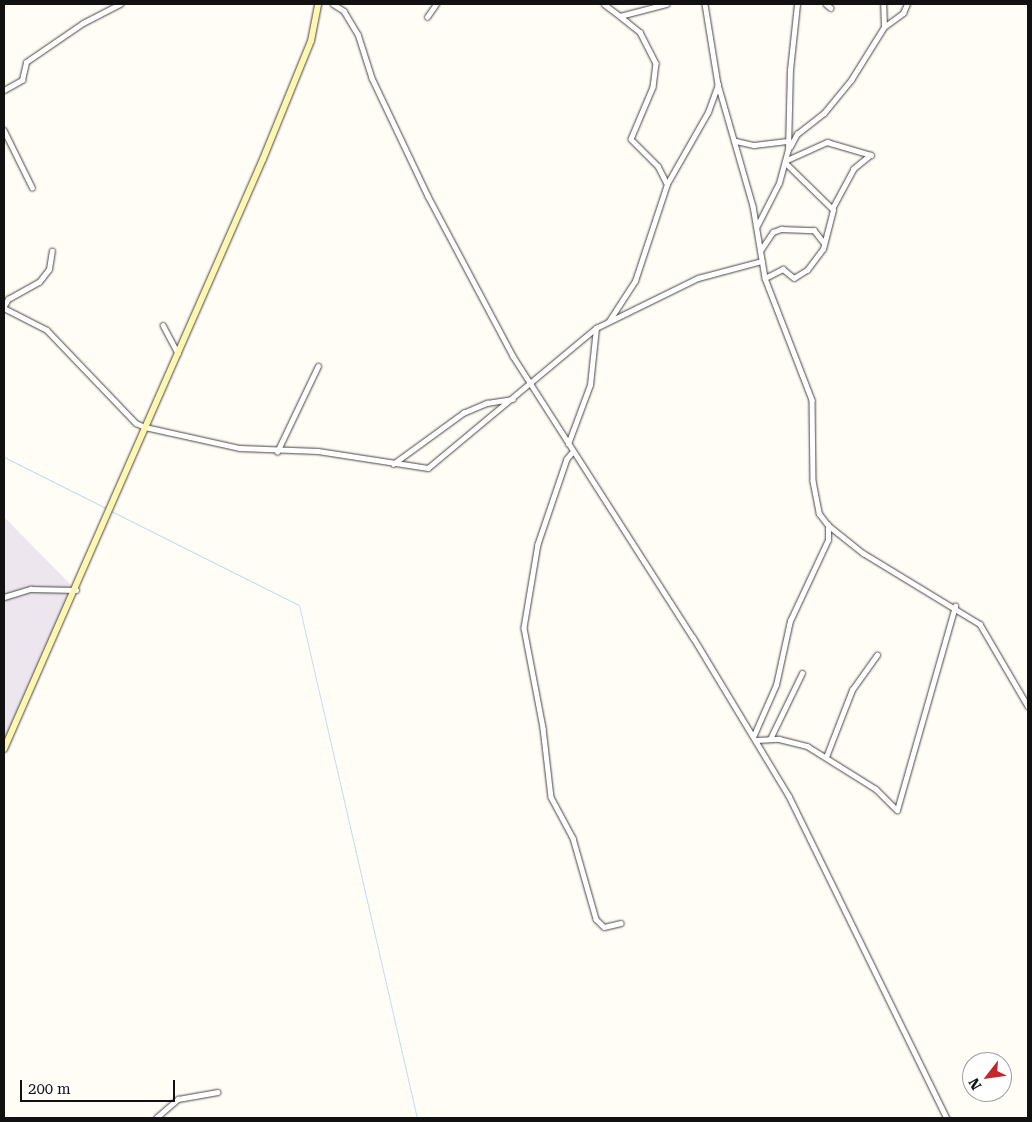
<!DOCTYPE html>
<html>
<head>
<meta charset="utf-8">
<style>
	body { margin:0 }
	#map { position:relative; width:1032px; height:1122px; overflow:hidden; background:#fffdf5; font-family:"Roboto Serif",serif }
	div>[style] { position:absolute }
	.industrial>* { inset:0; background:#eee6ef }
	.stream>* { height:1px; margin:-0.5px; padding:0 0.5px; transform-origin:0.5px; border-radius:0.5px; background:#b9e0f7 }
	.roads { filter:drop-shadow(0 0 1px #444) drop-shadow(0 0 1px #444) }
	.street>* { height:4.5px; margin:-2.25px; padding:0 2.25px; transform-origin:2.25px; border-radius:2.25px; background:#fff }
	.secondary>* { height:6px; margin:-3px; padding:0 3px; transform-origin:3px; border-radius:3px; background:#fff6b0 }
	span { translate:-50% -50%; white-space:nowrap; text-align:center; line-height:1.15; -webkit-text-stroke:5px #fff; paint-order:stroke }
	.frame { position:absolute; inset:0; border:5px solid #111; pointer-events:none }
	.north { position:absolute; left:962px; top:1052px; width:50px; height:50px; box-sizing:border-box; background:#fff; border:1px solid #a0a0a0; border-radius:50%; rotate:240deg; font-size:14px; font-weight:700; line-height:20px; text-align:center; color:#111 }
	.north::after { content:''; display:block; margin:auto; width:18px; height:22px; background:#c4262e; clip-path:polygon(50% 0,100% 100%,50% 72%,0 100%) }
	.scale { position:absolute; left:20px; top:1080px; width:155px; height:22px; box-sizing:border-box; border:2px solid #111; border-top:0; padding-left:6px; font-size:15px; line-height:18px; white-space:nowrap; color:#111; -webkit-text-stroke:4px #fff; paint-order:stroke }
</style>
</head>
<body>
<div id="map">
	<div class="industrial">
		<i style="clip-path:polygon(4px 517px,76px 590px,4px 753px)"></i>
	</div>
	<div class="stream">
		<i style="left:4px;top:457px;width:116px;rotate:26.6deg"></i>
		<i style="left:111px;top:511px;width:210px;rotate:26.6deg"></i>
		<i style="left:299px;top:605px;width:526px;rotate:77.05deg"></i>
	</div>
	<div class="roads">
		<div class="street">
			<i style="left:333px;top:4px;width:13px;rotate:32deg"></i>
			<i style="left:344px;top:11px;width:27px;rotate:59deg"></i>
			<i style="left:358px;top:34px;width:46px;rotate:72.3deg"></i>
			<i style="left:372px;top:78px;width:131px;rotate:64.6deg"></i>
			<i style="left:428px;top:196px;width:181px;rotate:62deg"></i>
			<i style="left:513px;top:356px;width:334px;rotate:57.4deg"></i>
			<i style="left:693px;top:637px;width:186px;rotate:58.9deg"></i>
			<i style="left:789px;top:796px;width:359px;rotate:63.9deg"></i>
			<i style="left:604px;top:4px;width:20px;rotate:37deg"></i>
			<i style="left:620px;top:16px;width:48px;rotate:-14.6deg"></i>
			<i style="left:705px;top:4px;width:81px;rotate:80.8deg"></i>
			<i style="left:718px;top:84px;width:127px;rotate:74deg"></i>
			<i style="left:753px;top:206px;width:73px;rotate:80.5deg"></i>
			<i style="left:765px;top:278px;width:131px;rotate:68.9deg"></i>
			<i style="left:812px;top:400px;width:81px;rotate:89.3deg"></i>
			<i style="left:813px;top:481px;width:33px;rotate:79deg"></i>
			<i style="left:819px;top:513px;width:15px;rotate:53deg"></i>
			<i style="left:828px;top:525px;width:45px;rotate:38.7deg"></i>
			<i style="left:863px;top:553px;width:137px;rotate:31.3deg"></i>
			<i style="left:980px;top:624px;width:95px;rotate:59.7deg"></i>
			<i style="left:826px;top:4px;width:6px;rotate:39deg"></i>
			<i style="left:620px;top:16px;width:26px;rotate:39deg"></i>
			<i style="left:640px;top:32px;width:35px;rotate:63deg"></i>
			<i style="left:656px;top:63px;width:24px;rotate:97deg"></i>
			<i style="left:653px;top:87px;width:56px;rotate:112.9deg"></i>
			<i style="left:631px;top:139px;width:38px;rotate:45deg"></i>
			<i style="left:658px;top:166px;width:20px;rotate:63deg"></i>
			<i style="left:427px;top:17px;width:16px;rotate:-55deg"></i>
			<i style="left:884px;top:27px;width:24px;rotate:-36deg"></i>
			<i style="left:903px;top:13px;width:10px;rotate:-66deg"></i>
			<i style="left:4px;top:90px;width:21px;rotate:-29deg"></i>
			<i style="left:22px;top:80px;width:18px;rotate:-77deg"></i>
			<i style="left:26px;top:62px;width:69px;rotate:-34.4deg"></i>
			<i style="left:83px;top:23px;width:42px;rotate:-27.2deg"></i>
			<i style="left:4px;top:130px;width:64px;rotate:63.8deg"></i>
			<i style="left:736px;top:141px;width:18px;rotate:13deg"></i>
			<i style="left:754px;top:145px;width:35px;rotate:-7deg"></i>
			<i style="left:790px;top:147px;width:15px;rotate:-62deg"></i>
			<i style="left:797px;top:134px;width:34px;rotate:-38deg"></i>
			<i style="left:824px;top:113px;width:43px;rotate:-50.7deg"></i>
			<i style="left:851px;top:80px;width:62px;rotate:-58.1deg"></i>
			<i style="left:884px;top:27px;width:23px;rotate:-92deg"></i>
			<i style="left:787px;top:160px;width:44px;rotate:-24.2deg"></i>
			<i style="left:827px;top:142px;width:46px;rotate:16.5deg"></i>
			<i style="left:871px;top:155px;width:22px;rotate:141deg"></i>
			<i style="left:854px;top:169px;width:44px;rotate:118.3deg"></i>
			<i style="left:757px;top:226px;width:48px;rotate:-62.9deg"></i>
			<i style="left:779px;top:183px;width:34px;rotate:-75deg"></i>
			<i style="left:788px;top:150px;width:80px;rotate:-88.6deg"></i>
			<i style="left:790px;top:70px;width:66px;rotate:-83.9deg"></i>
			<i style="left:760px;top:251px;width:23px;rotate:-56deg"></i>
			<i style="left:773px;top:232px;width:9px;rotate:-21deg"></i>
			<i style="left:781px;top:229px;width:33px;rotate:2deg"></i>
			<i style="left:814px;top:230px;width:16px;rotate:52deg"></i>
			<i style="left:765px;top:278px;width:20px;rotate:-27deg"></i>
			<i style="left:783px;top:269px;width:14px;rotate:39deg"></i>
			<i style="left:794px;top:278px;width:15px;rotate:-32deg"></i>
			<i style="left:807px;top:270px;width:26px;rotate:-53deg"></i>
			<i style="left:823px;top:249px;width:40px;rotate:-75.6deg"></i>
			<i style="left:833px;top:210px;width:66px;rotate:-135.6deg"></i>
			<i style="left:4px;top:306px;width:8px;rotate:-60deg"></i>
			<i style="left:8px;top:299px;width:35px;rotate:-29deg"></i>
			<i style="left:39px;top:282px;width:16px;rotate:-52deg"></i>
			<i style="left:49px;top:269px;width:18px;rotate:-81deg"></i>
			<i style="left:4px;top:308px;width:48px;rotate:27.1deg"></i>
			<i style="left:47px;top:330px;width:129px;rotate:46.3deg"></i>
			<i style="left:136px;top:423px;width:10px;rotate:24deg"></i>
			<i style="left:145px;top:427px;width:97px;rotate:12.5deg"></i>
			<i style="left:240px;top:448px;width:78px;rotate:2.2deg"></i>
			<i style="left:318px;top:451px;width:111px;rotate:8.8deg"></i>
			<i style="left:428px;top:468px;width:219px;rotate:-39.8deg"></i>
			<i style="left:596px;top:328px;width:114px;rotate:-26.1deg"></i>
			<i style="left:698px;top:278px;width:66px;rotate:-14.9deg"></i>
			<i style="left:609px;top:321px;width:48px;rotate:-57deg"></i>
			<i style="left:635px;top:281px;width:102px;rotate:-71.7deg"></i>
			<i style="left:667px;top:184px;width:83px;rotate:-60.3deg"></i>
			<i style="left:708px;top:112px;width:29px;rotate:-70deg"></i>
			<i style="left:163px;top:325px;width:32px;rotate:62deg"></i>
			<i style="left:568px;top:444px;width:63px;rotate:-69.6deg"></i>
			<i style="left:590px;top:385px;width:57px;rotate:-84deg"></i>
			<i style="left:277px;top:452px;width:95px;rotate:-64.5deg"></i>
			<i style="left:573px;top:452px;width:9px;rotate:131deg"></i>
			<i style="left:567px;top:459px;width:90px;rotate:108.8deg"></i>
			<i style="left:538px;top:544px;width:85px;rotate:99.5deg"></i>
			<i style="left:524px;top:628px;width:102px;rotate:79.2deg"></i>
			<i style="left:543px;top:728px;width:69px;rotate:83.4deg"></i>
			<i style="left:551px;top:797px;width:47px;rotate:61.8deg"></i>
			<i style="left:573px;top:838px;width:84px;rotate:74.1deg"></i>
			<i style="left:596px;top:919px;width:11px;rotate:45deg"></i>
			<i style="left:604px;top:927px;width:17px;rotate:-13deg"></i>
			<i style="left:393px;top:464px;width:87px;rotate:-36.1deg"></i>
			<i style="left:463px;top:413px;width:26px;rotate:-23deg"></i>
			<i style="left:487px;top:403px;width:26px;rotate:-9deg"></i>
			<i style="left:4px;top:597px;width:28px;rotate:-17deg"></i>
			<i style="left:31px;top:589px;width:45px;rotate:1.3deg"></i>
			<i style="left:754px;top:735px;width:55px;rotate:-66.3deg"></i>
			<i style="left:776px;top:685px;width:66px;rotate:-77.7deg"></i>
			<i style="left:790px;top:621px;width:89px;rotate:-64.9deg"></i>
			<i style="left:828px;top:540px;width:15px;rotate:-90deg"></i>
			<i style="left:770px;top:739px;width:73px;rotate:-64.1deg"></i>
			<i style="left:757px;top:740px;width:22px;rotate:-3deg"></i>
			<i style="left:779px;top:739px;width:29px;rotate:14deg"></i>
			<i style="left:807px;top:746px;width:81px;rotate:31.9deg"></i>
			<i style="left:876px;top:789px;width:30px;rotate:45deg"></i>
			<i style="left:897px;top:810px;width:212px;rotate:-74.1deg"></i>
			<i style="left:826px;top:757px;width:72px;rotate:-68.8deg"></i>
			<i style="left:852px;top:690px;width:43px;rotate:-54.5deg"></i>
			<i style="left:156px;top:1118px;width:29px;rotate:-41deg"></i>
			<i style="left:178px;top:1099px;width:40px;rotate:-10deg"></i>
		</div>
		<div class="secondary">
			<i style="left:4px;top:749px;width:644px;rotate:-66.3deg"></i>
			<i style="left:263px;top:159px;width:127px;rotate:-67.9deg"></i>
			<i style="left:311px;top:41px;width:38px;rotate:-79deg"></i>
		</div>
	</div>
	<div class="frame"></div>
	<div class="north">N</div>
	<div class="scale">200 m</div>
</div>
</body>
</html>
